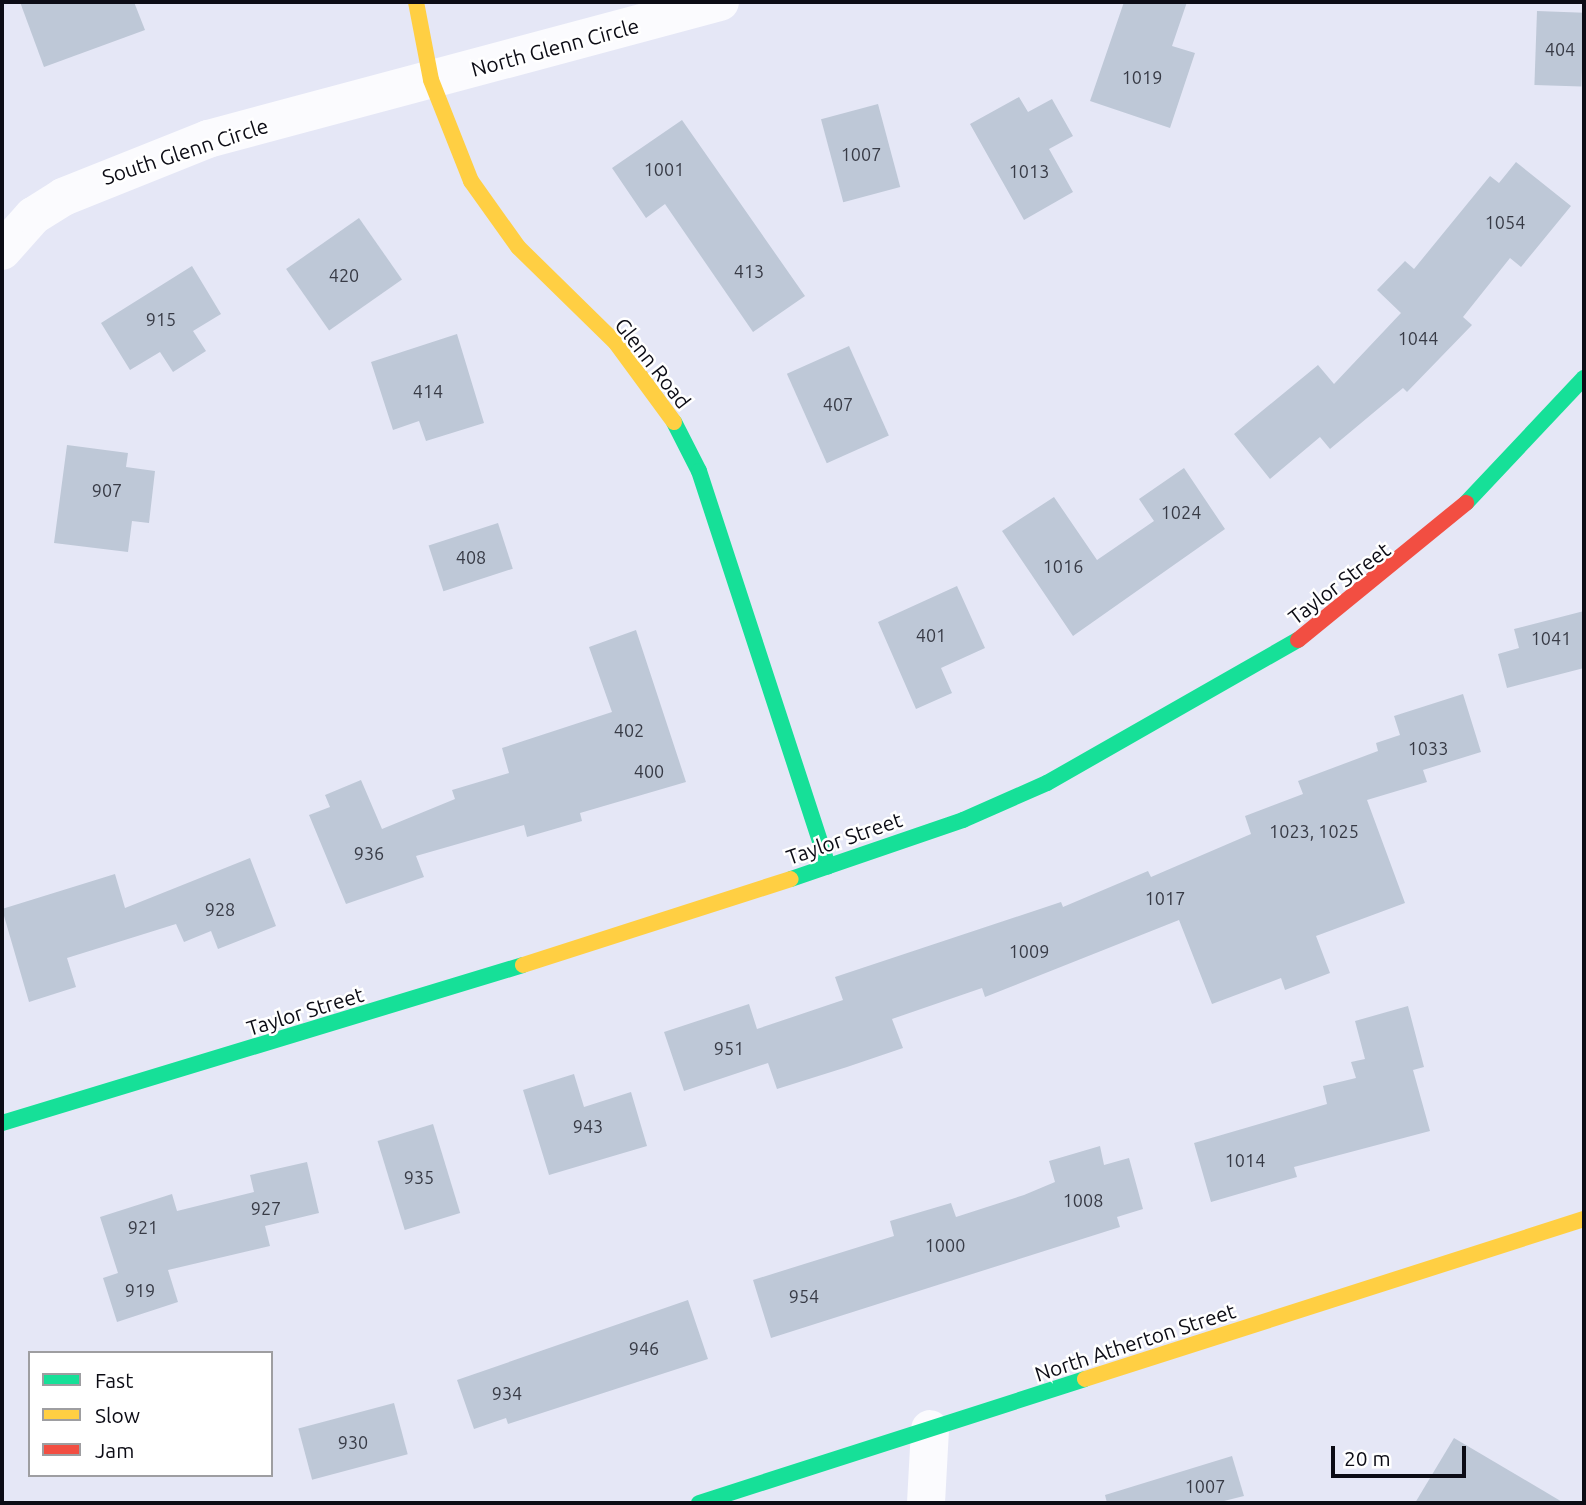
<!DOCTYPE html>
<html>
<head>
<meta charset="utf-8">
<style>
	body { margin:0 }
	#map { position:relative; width:1586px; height:1505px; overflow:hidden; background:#e5e7f6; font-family:Ubuntu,sans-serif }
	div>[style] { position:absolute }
	.building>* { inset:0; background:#bec8d7; transform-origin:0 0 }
	.street>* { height:38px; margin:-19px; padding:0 19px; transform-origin:19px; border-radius:19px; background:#fbfbfe }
	.fast>* { height:16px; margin:-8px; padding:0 8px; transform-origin:8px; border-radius:8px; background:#16e098 }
	.slow>* { height:16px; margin:-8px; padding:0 8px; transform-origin:8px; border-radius:8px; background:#ffcf43 }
	.jam>* { height:16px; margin:-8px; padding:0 8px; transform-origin:8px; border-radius:8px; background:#f24e42 }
	span { translate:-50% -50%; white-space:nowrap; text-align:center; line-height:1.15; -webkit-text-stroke:5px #fff; paint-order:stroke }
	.number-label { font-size:18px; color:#383b46 }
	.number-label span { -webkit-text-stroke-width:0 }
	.street-label { font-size:21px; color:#0c0c15 }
	.frame { position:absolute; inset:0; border:4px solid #0c0c15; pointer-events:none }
	.legend { position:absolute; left:28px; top:1351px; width:245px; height:126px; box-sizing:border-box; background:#fff; border:2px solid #9e9ea1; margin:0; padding:9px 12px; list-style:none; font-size:21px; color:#0c0c15 }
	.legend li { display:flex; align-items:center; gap:14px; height:35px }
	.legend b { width:35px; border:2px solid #9e9ea1 }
	.scale { position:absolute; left:1331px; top:1446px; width:135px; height:32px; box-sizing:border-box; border:4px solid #0c0c15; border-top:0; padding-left:9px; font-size:21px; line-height:24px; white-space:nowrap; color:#0c0c15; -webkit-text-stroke:5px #fff; paint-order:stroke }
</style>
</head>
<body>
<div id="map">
	<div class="building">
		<i style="clip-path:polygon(20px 2px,134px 2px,145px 30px,44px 67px)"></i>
		<i style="clip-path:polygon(1124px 2px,1187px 2px,1172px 46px,1195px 53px,1170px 128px,1090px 101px)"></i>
		<i style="left:1537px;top:11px;width:47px;height:74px;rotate:2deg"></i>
		<i style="clip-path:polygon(1019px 97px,1028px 112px,1052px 99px,1073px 136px,1049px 149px,1073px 192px,1024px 220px,970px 124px)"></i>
		<i style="left:878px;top:104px;width:86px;height:59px;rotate:75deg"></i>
		<i style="clip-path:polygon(682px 120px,805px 296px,753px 332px,665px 204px,646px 218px,612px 168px)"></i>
		<i style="clip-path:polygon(1516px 162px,1571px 206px,1521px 267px,1510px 258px,1463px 317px,1472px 325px,1407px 392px,1403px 388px,1330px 449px,1320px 437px,1270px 479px,1234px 434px,1318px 365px,1334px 384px,1401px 313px,1377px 290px,1405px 261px,1414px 269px,1490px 176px,1499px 183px)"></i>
		<i style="left:359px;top:218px;width:75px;height:89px;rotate:55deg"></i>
		<i style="clip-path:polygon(192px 266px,221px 314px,193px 331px,206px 351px,173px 372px,160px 352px,130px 370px,101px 323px)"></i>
		<i style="clip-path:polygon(457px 334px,484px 423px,426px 441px,419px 421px,393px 430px,371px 362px)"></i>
		<i style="left:849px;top:346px;width:98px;height:68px;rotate:66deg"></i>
		<i style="clip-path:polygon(67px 445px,128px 453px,126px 467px,155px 471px,149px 523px,132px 521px,128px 552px,54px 543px)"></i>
		<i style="clip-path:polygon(1184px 468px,1225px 529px,1073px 636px,1002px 531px,1054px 497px,1097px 560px,1154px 521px,1139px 499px)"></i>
		<i style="left:498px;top:523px;width:48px;height:73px;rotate:72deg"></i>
		<i style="clip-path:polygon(957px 586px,985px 648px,941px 668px,952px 693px,916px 709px,878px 622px)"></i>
		<i style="clip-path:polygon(1584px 611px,1584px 668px,1507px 688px,1498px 654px,1519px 648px,1514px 629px)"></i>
		<i style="clip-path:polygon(636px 630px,686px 782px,580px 813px,582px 821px,527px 837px,524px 825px,416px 856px,424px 877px,346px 904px,309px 815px,330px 807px,325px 795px,361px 780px,382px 829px,455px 799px,452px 790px,509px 773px,502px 748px,612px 712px,589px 647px)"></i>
		<i style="clip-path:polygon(1463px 694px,1481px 752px,1423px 770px,1427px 782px,1367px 800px,1405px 903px,1316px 936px,1330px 973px,1285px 990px,1281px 978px,1212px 1004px,1179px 920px,985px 997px,982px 988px,892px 1019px,903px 1048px,847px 1067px,777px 1089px,768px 1063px,684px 1091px,664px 1032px,749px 1004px,757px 1029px,843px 1000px,835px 977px,1061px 902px,1063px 907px,1148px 871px,1151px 877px,1251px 834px,1245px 816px,1303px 794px,1298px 781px,1378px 751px,1376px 743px,1400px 735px,1394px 716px)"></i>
		<i style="clip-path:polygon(250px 858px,276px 926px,218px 949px,211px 931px,184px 942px,176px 924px,67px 958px,76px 987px,29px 1002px,2px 909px,115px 874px,125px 908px)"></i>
		<i style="clip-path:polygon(1408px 1006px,1424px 1067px,1413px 1070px,1430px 1131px,1294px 1167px,1297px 1177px,1211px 1202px,1194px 1143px,1327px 1104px,1323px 1086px,1356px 1078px,1351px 1062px,1365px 1059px,1355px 1021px)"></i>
		<i style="clip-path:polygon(574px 1074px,584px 1107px,631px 1092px,647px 1146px,549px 1175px,523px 1090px)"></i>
		<i style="left:433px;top:1124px;width:93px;height:58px;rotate:73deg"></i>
		<i style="clip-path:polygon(1100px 1146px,1104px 1165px,1129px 1158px,1143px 1209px,1117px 1217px,1120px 1227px,771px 1338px,753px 1280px,894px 1236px,890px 1221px,951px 1203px,956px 1217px,1024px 1195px,1055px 1182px,1049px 1161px)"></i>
		<i style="clip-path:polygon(307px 1162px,319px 1213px,265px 1226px,270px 1246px,168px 1270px,178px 1302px,117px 1322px,103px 1278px,118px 1273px,100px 1217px,172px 1194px,177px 1211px,254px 1192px,250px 1175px)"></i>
		<i style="clip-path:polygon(688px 1300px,708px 1359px,508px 1424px,506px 1418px,474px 1429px,457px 1380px)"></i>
		<i style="left:394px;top:1403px;width:53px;height:99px;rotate:75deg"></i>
		<i style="clip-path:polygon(1454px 1438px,1564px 1503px,1415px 1503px)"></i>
		<i style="clip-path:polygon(1232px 1456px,1244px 1496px,1216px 1503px,1107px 1503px,1105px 1495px)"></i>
	</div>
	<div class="street">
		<i style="left:2px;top:251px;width:47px;rotate:-48.5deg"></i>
		<i style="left:33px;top:216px;width:36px;rotate:-32deg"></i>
		<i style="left:63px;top:197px;width:156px;rotate:-21.8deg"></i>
		<i style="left:208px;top:139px;width:530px;rotate:-14.98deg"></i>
		<i style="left:926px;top:1503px;width:74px;rotate:-86.9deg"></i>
	</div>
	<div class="fast">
		<i style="left:674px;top:422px;width:55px;rotate:63deg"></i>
		<i style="left:699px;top:471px;width:416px;rotate:71.9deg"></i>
		<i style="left:1466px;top:503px;width:172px;rotate:-46.7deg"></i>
		<i style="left:791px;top:879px;width:182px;rotate:-18.9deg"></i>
		<i style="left:963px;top:820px;width:92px;rotate:-23.8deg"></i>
		<i style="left:1047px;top:783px;width:289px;rotate:-29.7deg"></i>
		<i style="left:2px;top:1123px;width:544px;rotate:-16.87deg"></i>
		<i style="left:699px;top:1503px;width:405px;rotate:-17.8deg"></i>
	</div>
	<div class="slow">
		<i style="left:416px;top:2px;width:79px;rotate:79.1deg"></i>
		<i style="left:431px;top:80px;width:109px;rotate:68.4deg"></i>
		<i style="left:471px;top:181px;width:81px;rotate:54.5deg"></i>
		<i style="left:518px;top:247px;width:137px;rotate:44.4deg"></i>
		<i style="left:616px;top:343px;width:98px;rotate:53.7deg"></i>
		<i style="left:523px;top:965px;width:281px;rotate:-17.8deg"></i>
		<i style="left:1085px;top:1379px;width:524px;rotate:-17.78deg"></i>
	</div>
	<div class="jam">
		<i style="left:1298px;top:640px;width:217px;rotate:-39.2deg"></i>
	</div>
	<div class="number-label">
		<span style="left:1560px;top:49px">404</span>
		<span style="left:1142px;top:77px">1019</span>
		<span style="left:861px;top:154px">1007</span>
		<span style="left:664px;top:169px">1001</span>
		<span style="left:1029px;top:171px">1013</span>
		<span style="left:1505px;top:222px">1054</span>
		<span style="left:749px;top:271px">413</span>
		<span style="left:344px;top:275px">420</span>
		<span style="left:161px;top:319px">915</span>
		<span style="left:1418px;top:338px">1044</span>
		<span style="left:428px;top:391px">414</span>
		<span style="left:838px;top:404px">407</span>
		<span style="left:107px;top:490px">907</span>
		<span style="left:1181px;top:512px">1024</span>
		<span style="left:471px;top:557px">408</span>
		<span style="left:1063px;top:566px">1016</span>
		<span style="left:931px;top:635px">401</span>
		<span style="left:1551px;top:638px">1041</span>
		<span style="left:629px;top:730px">402</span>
		<span style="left:1428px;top:748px">1033</span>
		<span style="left:649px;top:771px">400</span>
		<span style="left:1314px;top:831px">1023, 1025</span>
		<span style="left:369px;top:853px">936</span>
		<span style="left:1165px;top:898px">1017</span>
		<span style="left:220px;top:909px">928</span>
		<span style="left:1029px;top:951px">1009</span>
		<span style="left:729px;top:1048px">951</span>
		<span style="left:588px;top:1126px">943</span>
		<span style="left:1245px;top:1160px">1014</span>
		<span style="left:419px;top:1177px">935</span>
		<span style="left:1083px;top:1200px">1008</span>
		<span style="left:266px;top:1208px">927</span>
		<span style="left:143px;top:1227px">921</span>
		<span style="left:945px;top:1245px">1000</span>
		<span style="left:140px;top:1290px">919</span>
		<span style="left:804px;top:1296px">954</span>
		<span style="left:644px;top:1348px">946</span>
		<span style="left:507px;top:1393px">934</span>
		<span style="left:353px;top:1442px">930</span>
		<span style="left:1205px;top:1486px">1007</span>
	</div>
	<div class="street-label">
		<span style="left:555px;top:47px;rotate:-15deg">North Glenn Circle</span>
		<span style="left:185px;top:151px;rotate:-18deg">South Glenn Circle</span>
		<span style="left:653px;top:363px;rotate:52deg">Glenn Road</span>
		<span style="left:1339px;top:583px;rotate:-37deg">Taylor Street</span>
		<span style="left:844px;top:838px;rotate:-19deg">Taylor Street</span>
		<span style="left:305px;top:1011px;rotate:-17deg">Taylor Street</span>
		<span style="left:1135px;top:1342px;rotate:-18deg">North Atherton Street</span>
	</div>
	<div class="frame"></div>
	<ul class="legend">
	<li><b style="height:9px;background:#16e098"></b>Fast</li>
	<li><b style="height:9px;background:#ffcf43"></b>Slow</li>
	<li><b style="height:9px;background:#f24e42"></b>Jam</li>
	</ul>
	<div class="scale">20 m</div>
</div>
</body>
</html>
